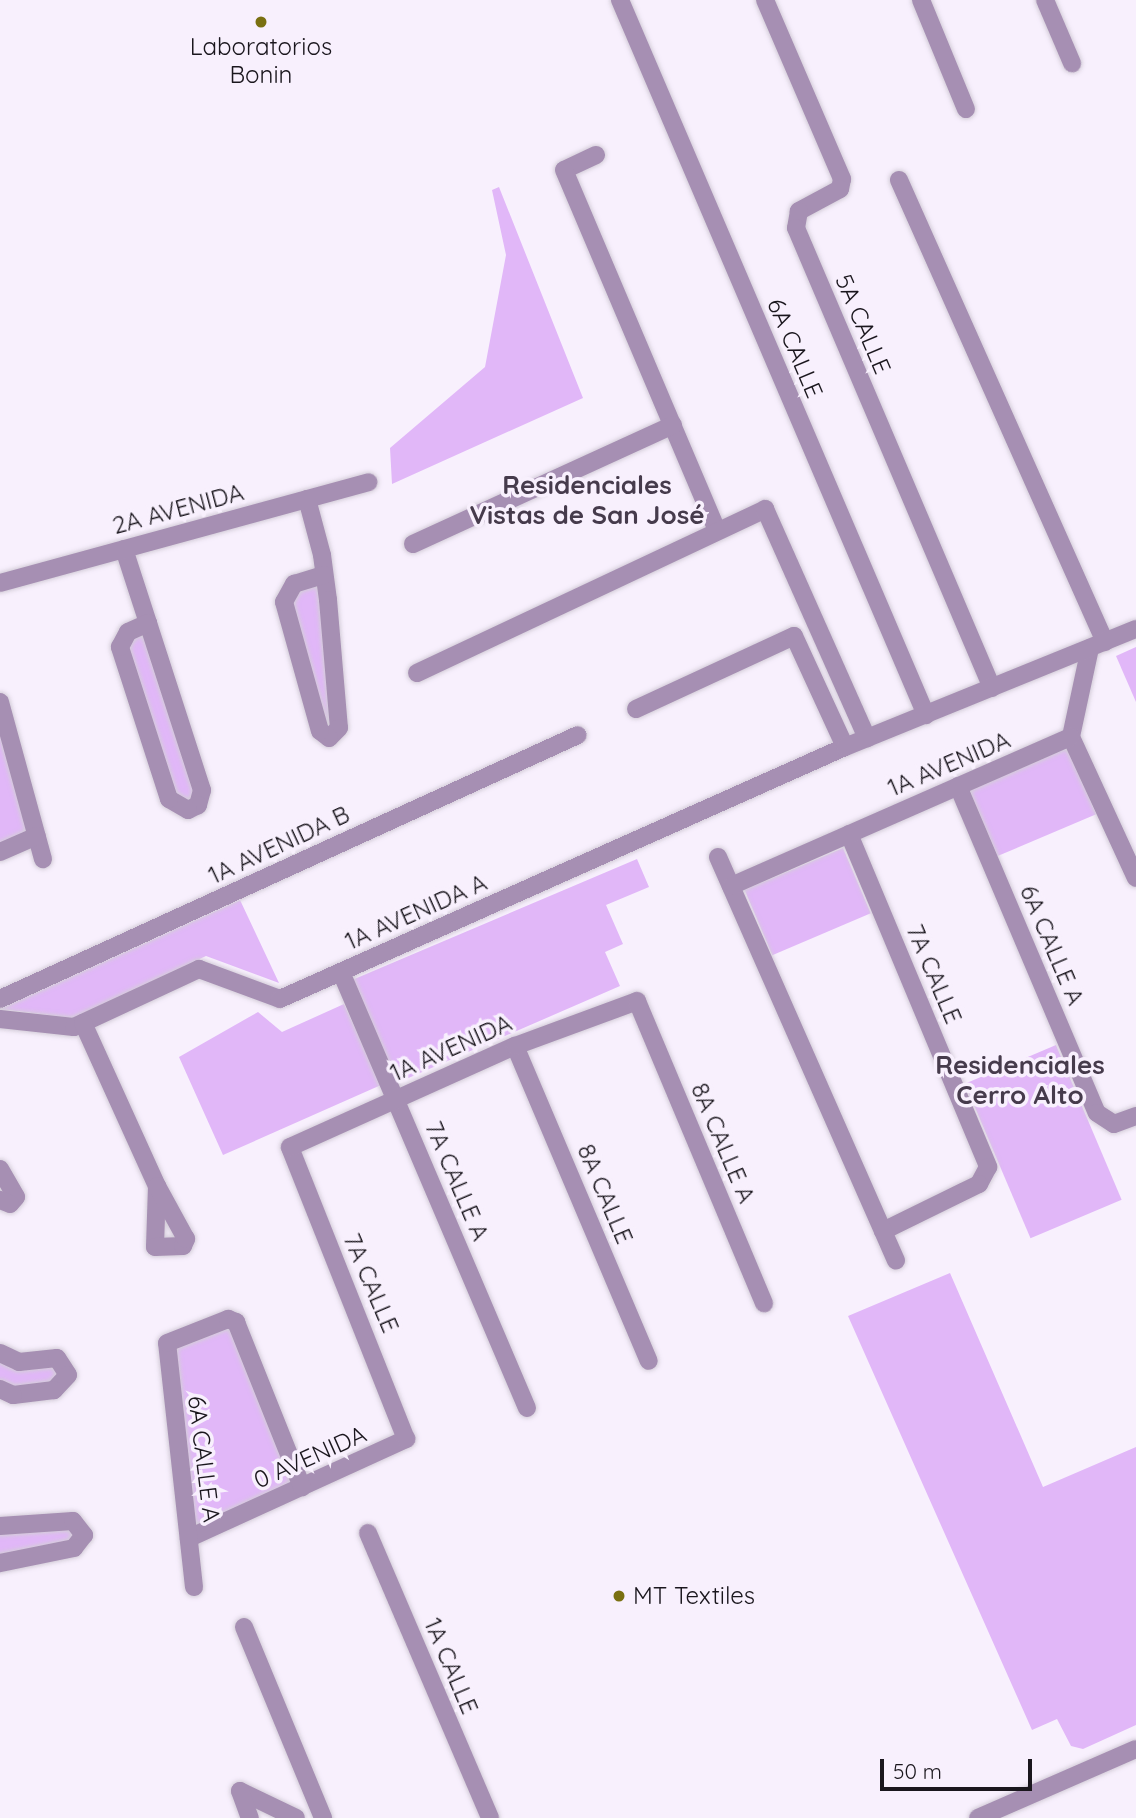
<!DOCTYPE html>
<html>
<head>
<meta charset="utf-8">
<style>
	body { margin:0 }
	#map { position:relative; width:1136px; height:1818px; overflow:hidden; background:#f8f0fd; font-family:Quicksand,sans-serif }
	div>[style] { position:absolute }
	.green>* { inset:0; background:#e1b7f8; transform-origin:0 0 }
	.roads { filter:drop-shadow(0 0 2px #d4cdd9) drop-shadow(0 0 2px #d4cdd9) }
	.minor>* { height:18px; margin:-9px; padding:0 9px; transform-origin:9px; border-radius:9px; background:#a68fb3 }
	.dots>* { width:19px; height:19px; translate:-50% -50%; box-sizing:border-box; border:4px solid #f8f0fd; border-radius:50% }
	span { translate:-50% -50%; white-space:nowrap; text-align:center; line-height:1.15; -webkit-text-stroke:7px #f8f0fd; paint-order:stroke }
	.poi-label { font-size:24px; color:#1a161d }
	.left { translate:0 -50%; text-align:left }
	.street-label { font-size:24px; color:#1a161d }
	.neighbourhood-label { font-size:26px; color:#463b4c; font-weight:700 }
	.scale { position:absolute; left:880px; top:1759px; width:152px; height:32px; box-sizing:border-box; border:4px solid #1a161d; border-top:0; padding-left:9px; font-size:21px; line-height:24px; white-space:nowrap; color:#1a161d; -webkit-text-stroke:5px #f8f0fd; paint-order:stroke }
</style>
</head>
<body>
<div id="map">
	<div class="green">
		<i style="clip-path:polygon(499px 187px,583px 398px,392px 484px,390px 448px,485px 367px,506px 255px,492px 190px)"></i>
		<i style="clip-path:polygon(324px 575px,339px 728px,329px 738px,289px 589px)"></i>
		<i style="clip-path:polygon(148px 623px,203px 795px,177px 808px,121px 641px)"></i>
		<i style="clip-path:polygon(1136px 647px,1136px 702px,1116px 656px)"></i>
		<i style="clip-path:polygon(0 702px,37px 836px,0 852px)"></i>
		<i style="left:1068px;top:748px;width:72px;height:107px;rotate:67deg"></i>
		<i style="left:843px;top:848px;width:71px;height:107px;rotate:67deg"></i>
		<i style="clip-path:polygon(637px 859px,649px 887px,606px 905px,623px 944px,605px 952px,620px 986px,397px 1083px,352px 980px)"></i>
		<i style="clip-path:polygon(240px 900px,279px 983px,206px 956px,73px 1018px,0 1009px)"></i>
		<i style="clip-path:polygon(344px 1004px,381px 1085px,223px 1155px,179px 1057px,258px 1012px,282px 1032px)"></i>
		<i style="left:1056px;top:1045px;width:168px;height:99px;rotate:67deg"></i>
		<i style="clip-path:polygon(950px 1273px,1043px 1487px,1136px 1447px,1136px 1725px,1083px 1749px,1071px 1746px,1057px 1719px,1032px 1730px,848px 1316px)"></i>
		<i style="clip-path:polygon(228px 1319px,302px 1487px,189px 1538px,172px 1339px)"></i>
		<i style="clip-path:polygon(0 1353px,52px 1357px,67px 1381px,0 1389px)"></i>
		<i style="clip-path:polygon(73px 1521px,84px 1535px,0 1563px,0 1526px)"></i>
	</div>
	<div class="roads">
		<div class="minor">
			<i style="left:620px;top:0;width:778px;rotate:66.83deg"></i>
			<i style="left:765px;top:0;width:195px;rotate:66.7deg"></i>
			<i style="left:842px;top:179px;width:10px;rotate:101deg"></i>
			<i style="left:840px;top:189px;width:47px;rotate:151.8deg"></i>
			<i style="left:799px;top:211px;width:17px;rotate:100deg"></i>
			<i style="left:796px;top:228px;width:500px;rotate:66.92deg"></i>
			<i style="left:921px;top:0;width:118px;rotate:67.6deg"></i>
			<i style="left:1045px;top:0;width:69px;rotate:66.8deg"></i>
			<i style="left:596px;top:155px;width:35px;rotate:155deg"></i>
			<i style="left:564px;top:170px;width:392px;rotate:67deg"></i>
			<i style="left:899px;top:180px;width:506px;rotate:65.97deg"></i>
			<i style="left:307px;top:499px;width:58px;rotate:75deg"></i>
			<i style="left:322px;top:555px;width:45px;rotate:82.4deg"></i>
			<i style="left:328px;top:600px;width:128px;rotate:85.1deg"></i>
			<i style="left:339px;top:728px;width:14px;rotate:135deg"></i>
			<i style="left:329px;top:738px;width:11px;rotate:-142deg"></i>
			<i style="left:320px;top:731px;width:134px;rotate:-105.6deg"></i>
			<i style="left:284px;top:602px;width:21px;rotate:-61deg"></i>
			<i style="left:294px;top:584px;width:31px;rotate:-17deg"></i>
			<i style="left:413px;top:544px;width:286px;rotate:-24.6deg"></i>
			<i style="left:124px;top:549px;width:78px;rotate:72deg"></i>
			<i style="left:148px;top:623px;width:176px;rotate:72.1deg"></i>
			<i style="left:202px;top:790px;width:16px;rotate:105deg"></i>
			<i style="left:198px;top:805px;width:11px;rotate:153deg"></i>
			<i style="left:188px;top:810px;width:22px;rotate:-150deg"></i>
			<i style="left:169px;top:799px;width:160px;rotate:-107.9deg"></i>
			<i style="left:120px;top:647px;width:17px;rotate:-62deg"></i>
			<i style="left:128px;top:632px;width:22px;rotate:-24deg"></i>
			<i style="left:0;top:583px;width:382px;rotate:-15.3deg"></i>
			<i style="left:1090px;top:648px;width:91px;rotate:102.1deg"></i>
			<i style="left:1071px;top:737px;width:155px;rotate:65.3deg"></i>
			<i style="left:417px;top:673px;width:385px;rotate:-25.2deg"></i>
			<i style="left:765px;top:509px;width:251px;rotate:66deg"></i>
			<i style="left:0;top:702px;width:163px;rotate:74.7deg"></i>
			<i style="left:636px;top:709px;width:174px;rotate:-24.8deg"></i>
			<i style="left:794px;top:636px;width:122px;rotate:65.3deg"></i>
			<i style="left:958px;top:786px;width:355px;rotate:67deg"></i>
			<i style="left:1097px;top:1113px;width:20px;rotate:33deg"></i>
			<i style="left:1114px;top:1124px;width:23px;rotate:-20deg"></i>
			<i style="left:849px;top:834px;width:361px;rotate:67.3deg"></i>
			<i style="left:988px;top:1167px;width:19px;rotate:118deg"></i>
			<i style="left:979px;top:1184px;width:107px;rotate:153.9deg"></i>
			<i style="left:0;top:852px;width:40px;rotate:-23.4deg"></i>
			<i style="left:718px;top:857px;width:441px;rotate:66.2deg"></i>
			<i style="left:731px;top:886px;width:371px;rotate:-23.7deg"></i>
			<i style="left:341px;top:972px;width:474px;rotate:66.9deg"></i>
			<i style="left:0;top:999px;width:635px;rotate:-24.55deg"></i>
			<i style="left:0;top:1019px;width:74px;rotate:6.2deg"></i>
			<i style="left:74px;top:1027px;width:138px;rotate:-24.9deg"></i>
			<i style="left:199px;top:969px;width:86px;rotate:20.3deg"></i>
			<i style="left:280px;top:999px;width:619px;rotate:-24.04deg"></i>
			<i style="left:845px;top:747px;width:314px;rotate:-22.1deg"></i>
			<i style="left:83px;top:1023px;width:179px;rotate:65.6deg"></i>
			<i style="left:157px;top:1186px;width:61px;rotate:91.9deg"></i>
			<i style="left:155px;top:1247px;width:28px;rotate:-2deg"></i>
			<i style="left:183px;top:1246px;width:8px;rotate:-67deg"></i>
			<i style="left:186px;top:1239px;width:60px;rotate:-118.7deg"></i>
			<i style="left:515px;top:1046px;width:342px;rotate:67deg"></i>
			<i style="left:0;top:1169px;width:32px;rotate:60deg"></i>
			<i style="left:16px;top:1197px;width:9px;rotate:131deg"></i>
			<i style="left:10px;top:1204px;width:11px;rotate:-158deg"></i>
			<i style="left:0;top:1353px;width:21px;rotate:25deg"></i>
			<i style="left:19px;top:1362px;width:38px;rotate:-6deg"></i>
			<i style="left:57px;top:1358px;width:20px;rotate:57deg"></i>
			<i style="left:68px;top:1375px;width:21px;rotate:133deg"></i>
			<i style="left:54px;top:1390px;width:41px;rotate:173deg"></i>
			<i style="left:13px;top:1395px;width:14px;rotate:-155deg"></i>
			<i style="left:0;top:1526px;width:73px;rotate:-3.9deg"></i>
			<i style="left:73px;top:1521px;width:18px;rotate:52deg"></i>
			<i style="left:84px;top:1535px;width:16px;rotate:128deg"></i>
			<i style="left:74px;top:1548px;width:76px;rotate:168.5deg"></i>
			<i style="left:368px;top:1533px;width:310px;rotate:66.8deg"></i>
			<i style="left:189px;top:1538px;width:239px;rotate:-24.5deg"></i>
			<i style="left:406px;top:1439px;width:314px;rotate:-111.7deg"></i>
			<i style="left:290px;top:1147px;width:247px;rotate:-24.2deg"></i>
			<i style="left:515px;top:1046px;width:130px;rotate:-20.2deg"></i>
			<i style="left:637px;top:1001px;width:328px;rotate:67.2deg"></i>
			<i style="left:194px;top:1587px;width:245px;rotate:-96.3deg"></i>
			<i style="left:167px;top:1343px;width:66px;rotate:-21.5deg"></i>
			<i style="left:228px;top:1319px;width:9px;rotate:21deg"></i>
			<i style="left:236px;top:1322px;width:178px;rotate:68.2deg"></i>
			<i style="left:244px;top:1627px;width:207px;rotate:67.5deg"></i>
			<i style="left:240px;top:1791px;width:62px;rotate:25.7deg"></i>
			<i style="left:240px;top:1791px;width:29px;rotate:70deg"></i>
			<i style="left:978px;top:1818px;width:172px;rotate:-23.6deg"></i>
		</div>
	</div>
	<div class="dots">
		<i style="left:261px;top:22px;background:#7a7011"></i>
		<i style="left:619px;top:1596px;background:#7a7011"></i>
	</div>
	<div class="poi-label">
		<span style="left:261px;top:61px">Laboratorios<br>Bonin</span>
		<span class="left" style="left:633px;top:1596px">MT Textiles</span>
	</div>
	<div class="street-label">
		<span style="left:863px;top:324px;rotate:67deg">5A CALLE</span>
		<span style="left:795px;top:348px;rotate:67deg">6A CALLE</span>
		<span style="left:178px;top:509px;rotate:-15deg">2A AVENIDA</span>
		<span style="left:949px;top:764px;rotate:-23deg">1A AVENIDA</span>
		<span style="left:279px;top:845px;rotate:-25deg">1A AVENIDA B</span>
		<span style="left:416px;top:912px;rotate:-24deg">1A AVENIDA A</span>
		<span style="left:1052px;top:945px;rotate:67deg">6A CALLE A</span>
		<span style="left:934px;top:974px;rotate:67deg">7A CALLE</span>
		<span style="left:451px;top:1048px;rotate:-24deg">1A AVENIDA</span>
		<span style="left:723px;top:1143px;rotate:67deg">8A CALLE A</span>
		<span style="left:457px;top:1181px;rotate:67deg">7A CALLE A</span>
		<span style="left:605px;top:1194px;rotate:67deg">8A CALLE</span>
		<span style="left:371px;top:1283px;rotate:67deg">7A CALLE</span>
		<span style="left:310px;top:1457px;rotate:-24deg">0 AVENIDA</span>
		<span style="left:204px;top:1459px;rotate:83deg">6A CALLE A</span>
		<span style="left:451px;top:1666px;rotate:67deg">1A CALLE</span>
	</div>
	<div class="neighbourhood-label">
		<span style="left:587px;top:500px">Residenciales<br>Vistas de San José</span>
		<span style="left:1020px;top:1080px">Residenciales<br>Cerro Alto</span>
	</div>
	<div class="scale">50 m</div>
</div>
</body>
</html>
